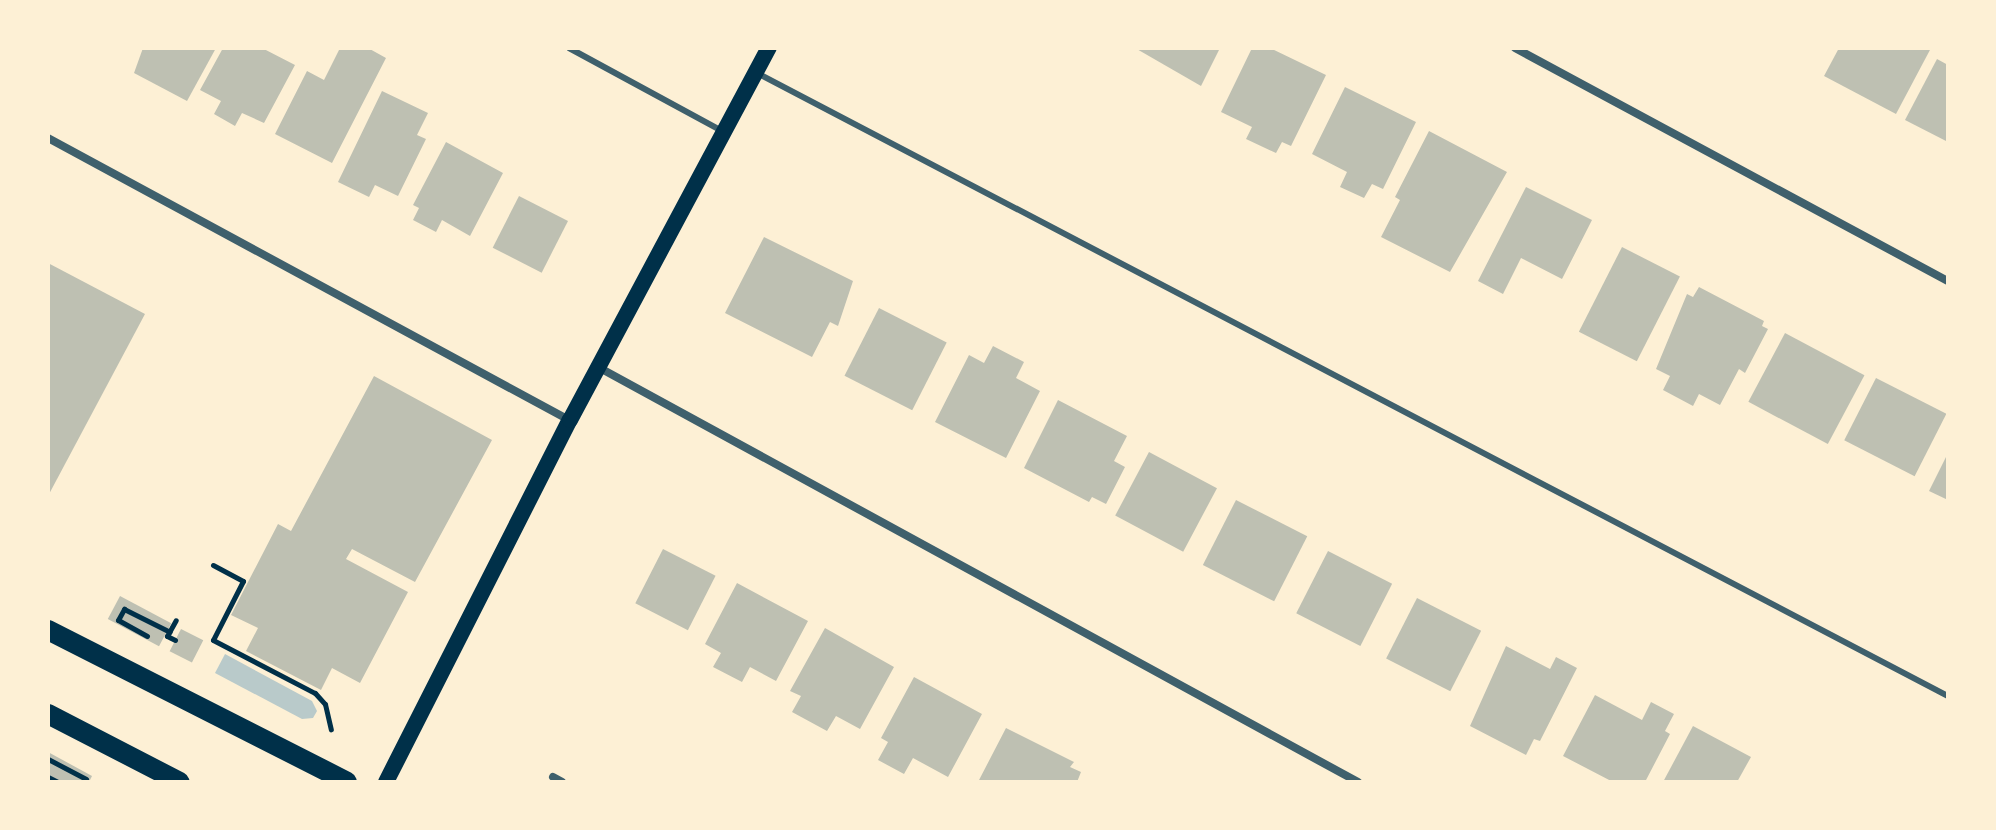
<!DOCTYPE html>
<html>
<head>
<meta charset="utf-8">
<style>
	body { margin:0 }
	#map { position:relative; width:1996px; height:830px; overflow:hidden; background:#fdf0d5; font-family:"DM Sans",sans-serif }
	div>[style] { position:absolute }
	.green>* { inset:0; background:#b9caca }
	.building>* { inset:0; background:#bec0b2; transform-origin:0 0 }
	.path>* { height:5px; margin:-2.5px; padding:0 2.5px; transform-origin:2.5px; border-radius:2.5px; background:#003049 }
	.service>* { height:6px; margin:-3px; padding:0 3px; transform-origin:3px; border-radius:3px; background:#3f606c }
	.minor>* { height:8px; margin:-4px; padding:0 4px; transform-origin:4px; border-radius:4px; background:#3f606c }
	.secondary>* { height:16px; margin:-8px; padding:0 8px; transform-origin:8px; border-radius:8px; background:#003049 }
	.primary>* { height:20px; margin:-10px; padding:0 10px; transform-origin:10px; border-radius:10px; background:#003049 }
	span { translate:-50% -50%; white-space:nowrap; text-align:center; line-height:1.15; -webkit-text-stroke:6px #fdf0d5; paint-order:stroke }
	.frame { position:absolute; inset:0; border:50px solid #fdf0d5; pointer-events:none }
</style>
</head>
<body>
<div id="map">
	<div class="green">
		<i style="clip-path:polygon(225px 654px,312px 701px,317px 711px,313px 718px,302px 719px,215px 673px)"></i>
	</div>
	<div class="building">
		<i style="clip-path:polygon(143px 48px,216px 48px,187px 101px,134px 73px)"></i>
		<i style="clip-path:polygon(223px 48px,262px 48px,295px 65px,264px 123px,242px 113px,235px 126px,214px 114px,221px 101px,200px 90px)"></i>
		<i style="clip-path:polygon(340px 48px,368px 48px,386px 58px,332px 163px,275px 134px,307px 71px,324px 80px)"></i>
		<i style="clip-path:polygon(1135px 48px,1220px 48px,1201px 86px)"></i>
		<i style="clip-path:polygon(1252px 48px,1270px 48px,1326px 75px,1291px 146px,1282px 142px,1276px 153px,1246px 139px,1252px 127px,1221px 112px)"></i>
		<i style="clip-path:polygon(1839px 48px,1931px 48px,1896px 114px,1824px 76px)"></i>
		<i style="clip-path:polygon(1937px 59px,1948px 65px,1948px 142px,1905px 120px)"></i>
		<i style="clip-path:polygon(1345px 87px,1416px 122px,1383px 189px,1372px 184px,1364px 198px,1340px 187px,1347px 172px,1312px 154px)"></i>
		<i style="clip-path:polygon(382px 91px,428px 113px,417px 135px,426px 139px,398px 196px,375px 185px,369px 197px,338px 182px)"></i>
		<i style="clip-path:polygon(1429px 131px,1507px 172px,1450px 272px,1381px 237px,1400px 200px,1395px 197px)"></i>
		<i style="clip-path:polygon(446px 142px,503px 173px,470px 236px,442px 220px,436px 232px,413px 220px,419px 208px,413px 205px)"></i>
		<i style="clip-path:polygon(1526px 187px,1592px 220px,1562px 279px,1521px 258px,1503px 294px,1478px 281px)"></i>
		<i style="left:519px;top:196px;width:55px;height:58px;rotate:27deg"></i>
		<i style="clip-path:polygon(764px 237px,853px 281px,838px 326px,830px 322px,812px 357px,725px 313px)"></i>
		<i style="left:1622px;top:247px;width:65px;height:95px;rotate:27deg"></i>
		<i style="clip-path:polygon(48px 263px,145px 314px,48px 496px)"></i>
		<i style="clip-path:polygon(1699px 287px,1764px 321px,1762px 326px,1768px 329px,1745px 373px,1739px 369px,1720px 405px,1699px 394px,1693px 406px,1663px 390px,1670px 376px,1656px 369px,1687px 294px,1693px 297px)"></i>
		<i style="left:879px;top:308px;width:76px;height:76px;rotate:27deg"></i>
		<i style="left:1785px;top:333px;width:90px;height:78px;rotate:28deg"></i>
		<i style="clip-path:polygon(993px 346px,1024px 362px,1016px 378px,1040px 391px,1006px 458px,935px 422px,969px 355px,984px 363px)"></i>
		<i style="clip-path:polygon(374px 376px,492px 440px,415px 582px,352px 549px,346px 559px,408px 592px,360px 683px,332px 668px,321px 690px,246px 651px,258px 628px,231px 615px,278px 524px,291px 531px)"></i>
		<i style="left:1876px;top:378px;width:79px;height:70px;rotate:27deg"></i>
		<i style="clip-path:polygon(1058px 400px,1127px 436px,1114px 461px,1125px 467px,1106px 504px,1092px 497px,1089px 502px,1024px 468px)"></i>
		<i style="left:1149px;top:452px;width:77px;height:72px;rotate:28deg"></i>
		<i style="clip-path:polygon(1948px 453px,1948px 500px,1929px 491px)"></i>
		<i style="left:1236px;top:500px;width:80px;height:73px;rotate:27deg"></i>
		<i style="left:663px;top:549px;width:59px;height:61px;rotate:27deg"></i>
		<i style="left:1328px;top:551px;width:72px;height:70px;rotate:27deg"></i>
		<i style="clip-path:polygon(737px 583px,808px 621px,776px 681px,750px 667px,742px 682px,713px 667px,721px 653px,705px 644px)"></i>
		<i style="left:120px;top:596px;width:58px;height:26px;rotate:28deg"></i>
		<i style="left:1417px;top:598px;width:72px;height:68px;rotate:27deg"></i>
		<i style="clip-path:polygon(825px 628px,894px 667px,860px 729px,836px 716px,827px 731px,792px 712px,801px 696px,790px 691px)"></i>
		<i style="left:181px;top:629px;width:25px;height:25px;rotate:27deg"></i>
		<i style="clip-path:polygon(1506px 646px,1550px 669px,1556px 657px,1577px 668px,1540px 741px,1534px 739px,1526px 755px,1470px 726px)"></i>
		<i style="clip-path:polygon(914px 677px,982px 714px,948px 777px,913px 758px,904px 774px,878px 760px,888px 742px,881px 738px)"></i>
		<i style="clip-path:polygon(1595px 695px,1642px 720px,1651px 702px,1674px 714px,1665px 731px,1670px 734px,1645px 782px,1613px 782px,1563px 756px)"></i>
		<i style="clip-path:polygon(1693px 726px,1751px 757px,1737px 782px,1663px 782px)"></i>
		<i style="clip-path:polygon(1006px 728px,1074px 762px,1070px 767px,1081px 772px,1077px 782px,978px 782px)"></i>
		<i style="clip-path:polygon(48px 752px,92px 776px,89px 782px,48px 782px)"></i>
	</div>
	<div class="path">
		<i style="left:213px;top:565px;width:34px;rotate:28deg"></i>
		<i style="left:243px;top:581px;width:66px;rotate:117deg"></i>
		<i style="left:213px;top:640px;width:115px;rotate:27.5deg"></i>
		<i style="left:315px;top:693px;width:15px;rotate:48deg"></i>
		<i style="left:325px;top:704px;width:26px;rotate:77deg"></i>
		<i style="left:147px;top:636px;width:33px;rotate:-151deg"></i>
		<i style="left:118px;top:620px;width:13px;rotate:-61deg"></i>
		<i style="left:124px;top:609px;width:51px;rotate:26.6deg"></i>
		<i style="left:175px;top:640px;width:9px;rotate:-153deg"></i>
		<i style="left:167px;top:636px;width:18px;rotate:-61deg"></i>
		<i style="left:48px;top:759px;width:43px;rotate:27.8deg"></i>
		<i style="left:48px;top:777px;width:11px;rotate:27deg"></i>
	</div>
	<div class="service">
		<i style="left:569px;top:48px;width:176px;rotate:28.5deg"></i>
		<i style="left:759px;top:74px;width:1342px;rotate:27.62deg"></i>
	</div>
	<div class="minor">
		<i style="left:1515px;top:48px;width:492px;rotate:28.3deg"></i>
		<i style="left:48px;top:138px;width:592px;rotate:28.43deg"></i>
		<i style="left:598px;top:367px;width:866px;rotate:28.64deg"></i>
		<i style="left:553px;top:777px;width:10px;rotate:29deg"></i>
	</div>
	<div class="secondary">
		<i style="left:386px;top:782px;width:406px;rotate:-63.1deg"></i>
		<i style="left:570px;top:420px;width:422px;rotate:-61.9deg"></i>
	</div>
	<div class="primary">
		<i style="left:48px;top:630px;width:335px;rotate:26.9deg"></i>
		<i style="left:48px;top:714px;width:148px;rotate:27.3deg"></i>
	</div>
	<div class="frame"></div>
</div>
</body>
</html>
